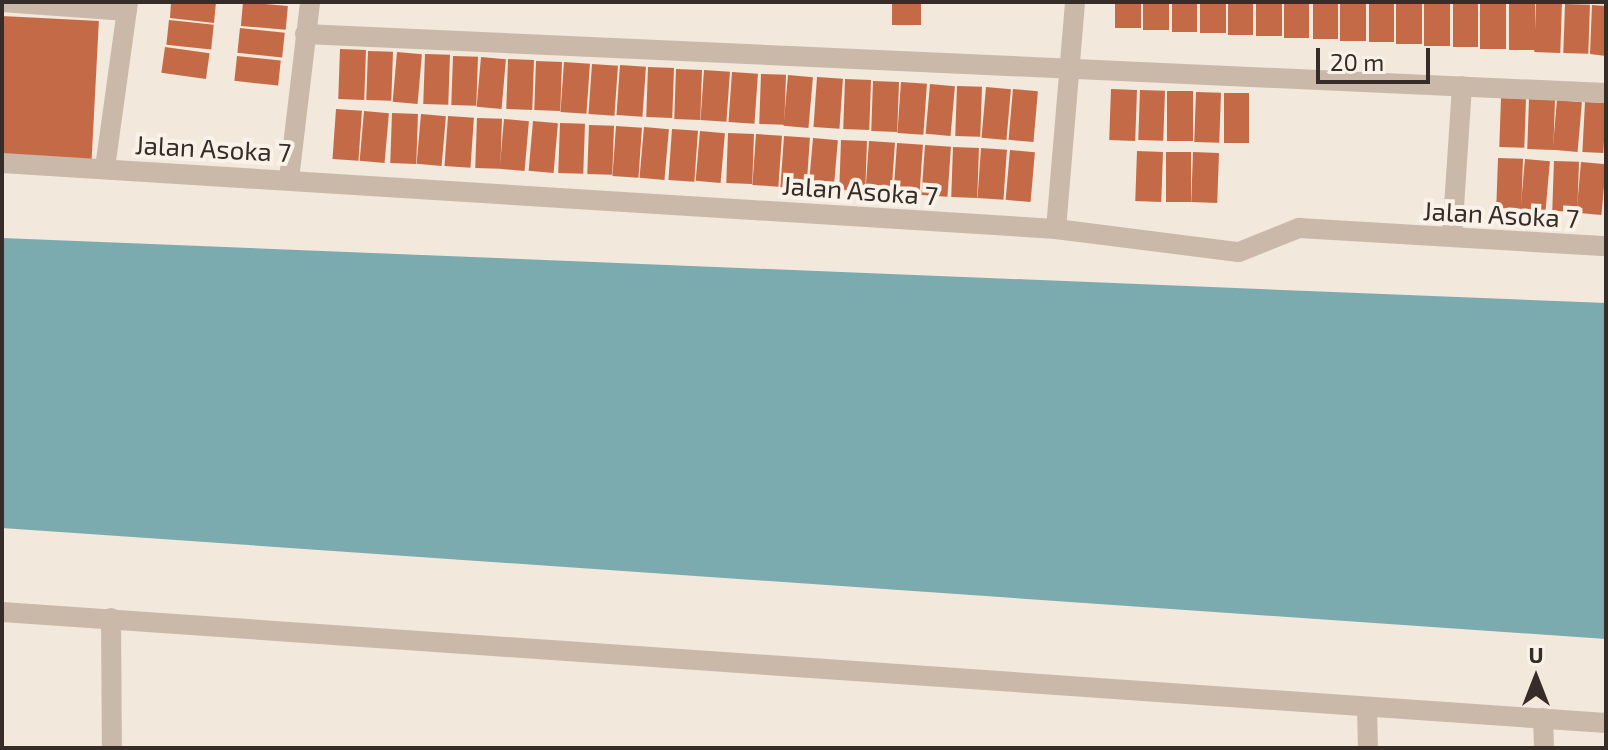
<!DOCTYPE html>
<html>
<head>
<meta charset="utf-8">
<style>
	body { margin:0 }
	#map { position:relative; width:1608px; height:750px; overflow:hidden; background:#f2e8dc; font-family:"Exo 2",sans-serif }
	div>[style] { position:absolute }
	.water>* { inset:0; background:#7baaaf }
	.building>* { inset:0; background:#c56a46; transform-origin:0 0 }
	.minor>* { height:20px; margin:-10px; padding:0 10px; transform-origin:10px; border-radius:10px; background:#cab9a8 }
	span { translate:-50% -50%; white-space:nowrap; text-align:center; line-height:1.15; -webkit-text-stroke:8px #f9f2e8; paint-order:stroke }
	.street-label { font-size:26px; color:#362d28 }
	.frame { position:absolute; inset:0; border:4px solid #362d28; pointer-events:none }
	.north { position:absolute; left:1496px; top:638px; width:80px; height:80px; -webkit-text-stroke:6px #f9f2e8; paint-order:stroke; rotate:0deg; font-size:22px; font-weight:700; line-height:32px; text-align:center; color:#362d28 }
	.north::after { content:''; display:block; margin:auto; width:28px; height:36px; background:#362d28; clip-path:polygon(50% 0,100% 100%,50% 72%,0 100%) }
	.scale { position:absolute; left:1316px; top:48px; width:114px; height:36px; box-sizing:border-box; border:4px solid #362d28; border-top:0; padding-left:10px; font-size:24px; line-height:28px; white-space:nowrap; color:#362d28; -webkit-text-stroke:6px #f9f2e8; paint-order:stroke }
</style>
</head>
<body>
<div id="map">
	<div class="water">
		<i style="clip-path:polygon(2px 238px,1606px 303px,1606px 639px,2px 528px)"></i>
	</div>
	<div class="building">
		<i style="clip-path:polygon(171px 2px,216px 2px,214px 23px,170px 18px)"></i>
		<i style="left:243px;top:2px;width:45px;height:24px;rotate:5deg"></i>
		<i style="left:892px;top:2px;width:29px;height:23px"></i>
		<i style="left:1115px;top:2px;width:26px;height:26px"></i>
		<i style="left:1143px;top:2px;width:26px;height:28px"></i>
		<i style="left:1172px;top:2px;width:25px;height:30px"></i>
		<i style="left:1200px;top:2px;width:26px;height:31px"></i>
		<i style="left:1228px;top:2px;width:25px;height:33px"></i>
		<i style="left:1256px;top:2px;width:26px;height:34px"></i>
		<i style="left:1284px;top:2px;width:25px;height:36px"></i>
		<i style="left:1313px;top:2px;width:25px;height:37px"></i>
		<i style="left:1340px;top:2px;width:26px;height:39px"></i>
		<i style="left:1369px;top:2px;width:25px;height:40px"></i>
		<i style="left:1396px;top:2px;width:26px;height:42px"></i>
		<i style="left:1424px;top:2px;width:26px;height:44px"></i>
		<i style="left:1453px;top:2px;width:25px;height:45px"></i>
		<i style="left:1480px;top:2px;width:26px;height:47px"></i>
		<i style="left:1509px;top:2px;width:26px;height:48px"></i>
		<i style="left:1536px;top:2px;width:26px;height:50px;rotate:2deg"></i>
		<i style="left:1565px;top:4px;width:25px;height:49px;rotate:2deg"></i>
		<i style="clip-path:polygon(1592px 5px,1606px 6px,1606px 56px,1590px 54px)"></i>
		<i style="left:2px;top:16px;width:97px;height:140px;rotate:3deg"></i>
		<i style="left:169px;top:20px;width:45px;height:25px;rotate:6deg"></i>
		<i style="left:240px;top:28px;width:45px;height:25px;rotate:6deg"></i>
		<i style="left:165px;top:47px;width:45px;height:26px;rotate:8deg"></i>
		<i style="left:340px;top:49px;width:26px;height:50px;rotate:2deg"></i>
		<i style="left:368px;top:51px;width:25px;height:49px;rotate:2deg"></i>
		<i style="left:397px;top:52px;width:25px;height:50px;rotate:5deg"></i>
		<i style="left:425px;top:54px;width:25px;height:50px;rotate:2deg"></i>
		<i style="left:237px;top:56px;width:44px;height:25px;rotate:6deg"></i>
		<i style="left:453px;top:56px;width:25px;height:49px;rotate:2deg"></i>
		<i style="left:481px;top:57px;width:25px;height:50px;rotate:5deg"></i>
		<i style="left:508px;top:59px;width:26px;height:50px;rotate:2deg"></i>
		<i style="left:536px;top:61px;width:26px;height:49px;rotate:2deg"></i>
		<i style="left:564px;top:62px;width:26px;height:50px;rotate:4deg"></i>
		<i style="left:592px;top:64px;width:26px;height:50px;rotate:4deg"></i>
		<i style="left:620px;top:65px;width:26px;height:50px;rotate:4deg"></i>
		<i style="left:648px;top:67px;width:26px;height:50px;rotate:2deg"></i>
		<i style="left:676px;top:69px;width:26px;height:50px;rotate:2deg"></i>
		<i style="left:704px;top:70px;width:26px;height:50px;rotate:4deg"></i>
		<i style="left:732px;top:72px;width:26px;height:50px;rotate:4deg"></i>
		<i style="left:761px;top:74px;width:25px;height:50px;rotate:2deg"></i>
		<i style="left:788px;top:75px;width:25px;height:51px;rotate:5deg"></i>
		<i style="left:817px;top:77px;width:26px;height:50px;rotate:4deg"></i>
		<i style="left:845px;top:79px;width:26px;height:50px;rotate:2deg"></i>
		<i style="left:873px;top:81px;width:26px;height:50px;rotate:2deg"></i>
		<i style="left:901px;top:82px;width:26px;height:51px;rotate:4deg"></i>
		<i style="left:930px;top:84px;width:25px;height:50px;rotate:5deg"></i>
		<i style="left:957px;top:86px;width:25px;height:50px;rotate:2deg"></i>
		<i style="left:986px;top:87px;width:25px;height:51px;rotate:5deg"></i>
		<i style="left:1013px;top:89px;width:25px;height:51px;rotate:5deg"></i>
		<i style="left:1111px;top:89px;width:26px;height:51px;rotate:2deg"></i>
		<i style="left:1140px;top:90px;width:25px;height:50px;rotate:2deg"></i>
		<i style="left:1167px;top:91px;width:26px;height:50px"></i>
		<i style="left:1196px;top:92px;width:25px;height:50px;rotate:2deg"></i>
		<i style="left:1224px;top:93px;width:25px;height:50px"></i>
		<i style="left:1501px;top:98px;width:25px;height:49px;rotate:2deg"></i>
		<i style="left:1529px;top:99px;width:26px;height:50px;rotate:2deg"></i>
		<i style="left:1557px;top:100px;width:25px;height:50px;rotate:5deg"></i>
		<i style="left:1585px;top:102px;width:21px;height:50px;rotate:3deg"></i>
		<i style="left:336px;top:109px;width:26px;height:50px;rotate:4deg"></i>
		<i style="left:364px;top:111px;width:25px;height:50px;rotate:5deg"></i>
		<i style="left:392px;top:113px;width:26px;height:50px;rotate:2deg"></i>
		<i style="left:421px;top:114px;width:25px;height:50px;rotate:5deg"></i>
		<i style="left:448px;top:116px;width:26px;height:50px;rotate:4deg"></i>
		<i style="left:477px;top:118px;width:25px;height:50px;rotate:2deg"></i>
		<i style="left:504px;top:119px;width:25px;height:50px;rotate:5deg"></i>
		<i style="left:533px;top:121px;width:25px;height:50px;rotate:5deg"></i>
		<i style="left:560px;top:123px;width:25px;height:50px;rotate:2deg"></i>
		<i style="left:589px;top:125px;width:25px;height:49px;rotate:2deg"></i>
		<i style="left:616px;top:126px;width:26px;height:50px;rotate:4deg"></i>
		<i style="left:644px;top:127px;width:25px;height:51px;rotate:5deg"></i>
		<i style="left:672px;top:129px;width:26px;height:51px;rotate:4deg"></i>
		<i style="left:700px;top:131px;width:25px;height:50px;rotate:5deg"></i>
		<i style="left:728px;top:133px;width:26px;height:50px;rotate:2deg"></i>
		<i style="left:756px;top:134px;width:26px;height:51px;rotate:4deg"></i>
		<i style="left:784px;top:136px;width:26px;height:51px;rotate:4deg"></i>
		<i style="left:813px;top:138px;width:25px;height:50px;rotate:5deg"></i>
		<i style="left:841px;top:140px;width:26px;height:50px;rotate:2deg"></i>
		<i style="left:869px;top:141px;width:26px;height:51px;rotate:4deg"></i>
		<i style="left:897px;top:143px;width:26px;height:50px;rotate:4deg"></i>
		<i style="left:925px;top:145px;width:26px;height:50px;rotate:4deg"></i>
		<i style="left:953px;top:147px;width:26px;height:50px;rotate:2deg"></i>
		<i style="left:981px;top:148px;width:26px;height:50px;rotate:4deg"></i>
		<i style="left:1010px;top:150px;width:25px;height:50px;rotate:5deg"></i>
		<i style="left:1137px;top:151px;width:26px;height:50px;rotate:2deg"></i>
		<i style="left:1166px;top:152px;width:25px;height:50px"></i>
		<i style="left:1193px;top:152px;width:26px;height:50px;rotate:2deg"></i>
		<i style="left:1498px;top:158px;width:25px;height:50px;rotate:2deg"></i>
		<i style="left:1525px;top:159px;width:25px;height:50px;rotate:5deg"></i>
		<i style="left:1554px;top:161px;width:25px;height:50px;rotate:2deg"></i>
		<i style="left:1581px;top:162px;width:25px;height:51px;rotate:5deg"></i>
	</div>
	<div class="minor">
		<i style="left:2px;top:2px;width:125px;rotate:4.1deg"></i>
		<i style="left:305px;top:34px;width:1302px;rotate:2.6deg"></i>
		<i style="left:2px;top:163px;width:1056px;rotate:3.58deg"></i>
		<i style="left:1056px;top:229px;width:184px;rotate:7.2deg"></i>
		<i style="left:1239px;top:252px;width:65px;rotate:-21.8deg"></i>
		<i style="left:1299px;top:228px;width:308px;rotate:3.4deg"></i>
		<i style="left:105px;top:168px;width:168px;rotate:-82.1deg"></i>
		<i style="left:289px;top:179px;width:178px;rotate:-83.2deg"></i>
		<i style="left:1056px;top:229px;width:228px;rotate:-85.2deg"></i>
		<i style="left:1452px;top:237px;width:151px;rotate:-86.2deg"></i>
		<i style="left:2px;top:612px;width:1608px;rotate:3.96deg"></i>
		<i style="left:111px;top:618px;width:130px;rotate:89.6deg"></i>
		<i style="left:1367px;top:708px;width:40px;rotate:88.6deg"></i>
		<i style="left:1543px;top:718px;width:30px;rotate:88deg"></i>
	</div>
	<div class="street-label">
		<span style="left:213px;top:148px;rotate:3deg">Jalan Asoka 7</span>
		<span style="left:860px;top:190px;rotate:4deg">Jalan Asoka 7</span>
		<span style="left:1501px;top:214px;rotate:3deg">Jalan Asoka 7</span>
	</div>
	<div class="frame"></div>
	<div class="north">U</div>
	<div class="scale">20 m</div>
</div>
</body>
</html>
